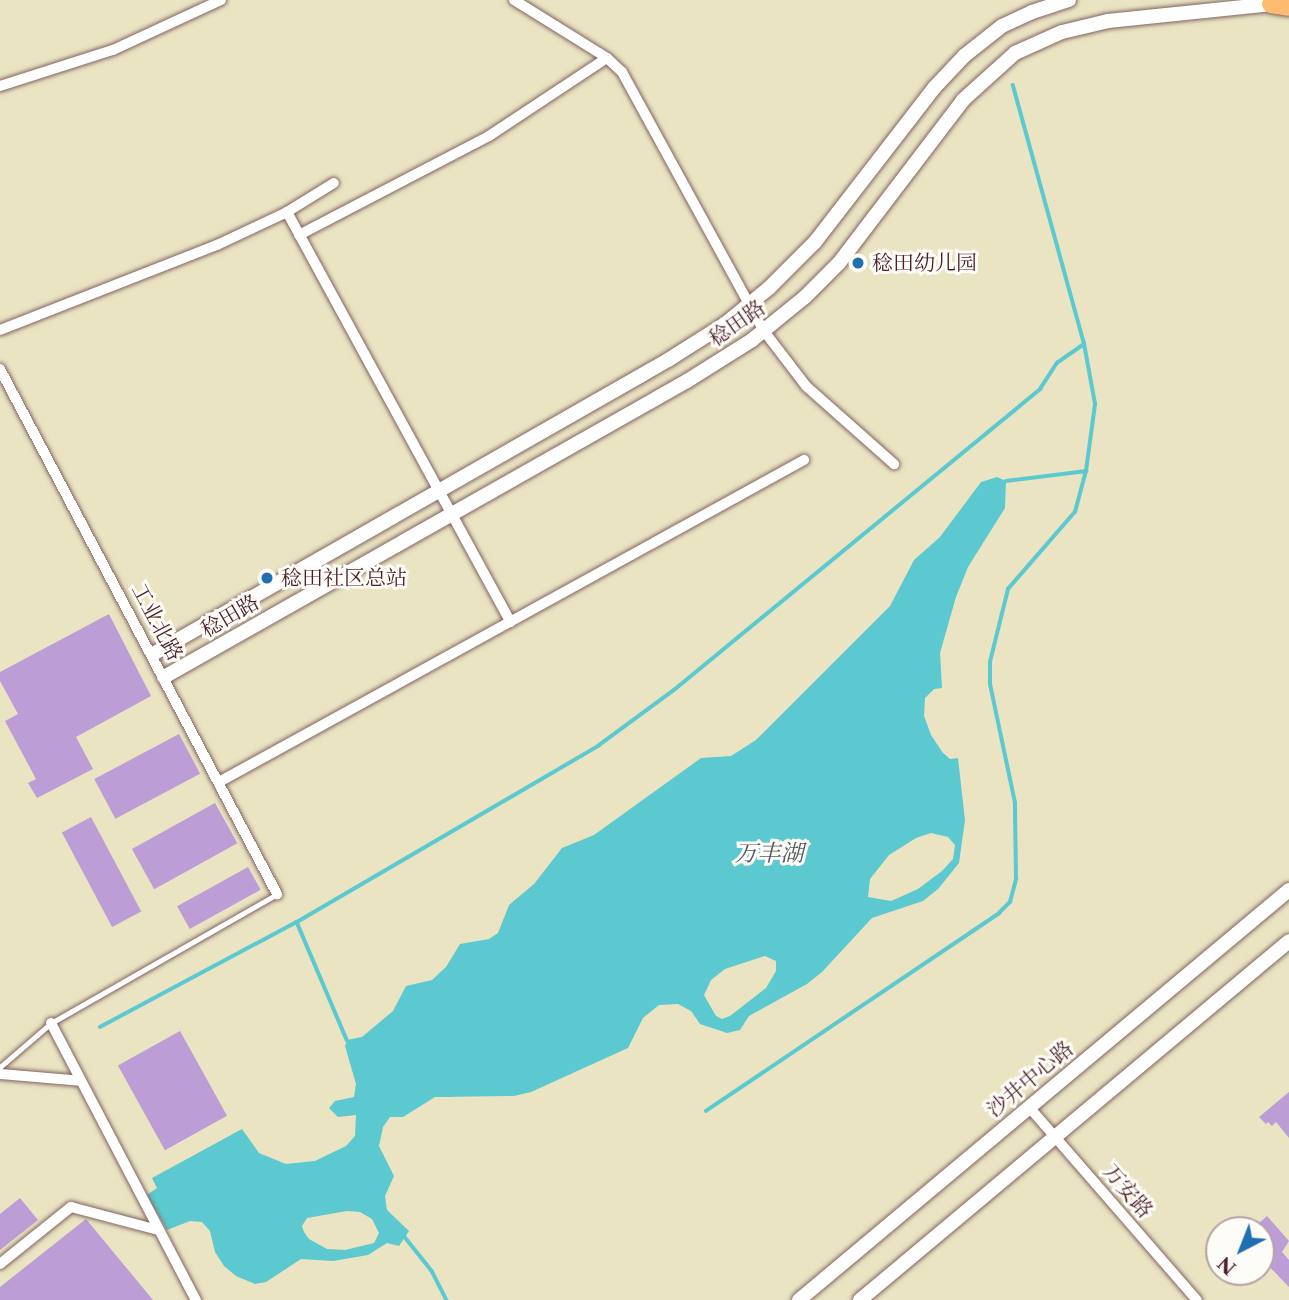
<!DOCTYPE html>
<html>
<head>
<meta charset="utf-8">
<style>
	body { margin:0 }
	#map { position:relative; width:1289px; height:1300px; overflow:hidden; background:#eae4c3; font-family:"Libre Caslon Text","Noto Serif SC",serif }
	div>[style] { position:absolute }
	.water>* { inset:0; background:#5bc9cf }
	.stream>* { height:3.5px; margin:-1.75px; padding:0 1.75px; transform-origin:1.75px; border-radius:1.75px; background:#5bc9cf }
	.building>* { inset:0; background:#bc9dd5; transform-origin:0 0 }
	.roads { filter:drop-shadow(0 0 2px #826460) drop-shadow(0 0 2px #826460) }
	.service>* { height:5px; margin:-2.5px; padding:0 2.5px; transform-origin:2.5px; border-radius:2.5px; background:#fff }
	.minor>* { height:10px; margin:-5px; padding:0 5px; transform-origin:5px; border-radius:5px; background:#fff }
	.tertiary>* { height:14px; margin:-7px; padding:0 7px; transform-origin:7px; border-radius:7px; background:#fff }
	.primary>* { height:18px; margin:-9px; padding:0 9px; transform-origin:9px; border-radius:9px; background:#fdbc70 }
	.dots>* { width:19px; height:19px; translate:-50% -50%; box-sizing:border-box; border:4px solid #fdfcf7; border-radius:50% }
	span { translate:-50% -50%; white-space:nowrap; text-align:center; line-height:1.15; -webkit-text-stroke:6px #fdfcf7; paint-order:stroke }
	.poi-label { font-size:21px; color:#4a1f2b }
	.left { translate:0 -50%; text-align:left }
	.street-label { font-size:21px; color:#4a1f2b }
	.water-label { font-size:23px; color:#505a64; font-style:italic }
	.north { position:absolute; left:1205px; top:1216px; width:70px; height:70px; box-sizing:border-box; background:#fdfcf7; border:2px solid #b5a4a5; border-radius:50%; rotate:222deg; font-size:19px; font-weight:700; line-height:28px; text-align:center; color:#4a1f2b }
	.north::after { content:''; display:block; margin:auto; width:24px; height:32px; background:#1f6fb2; clip-path:polygon(50% 0,100% 100%,50% 72%,0 100%) }
</style>
</head>
<body>
<div id="map">
	<div class="water">
		<i style="clip-path:polygon(evenodd,997px 477px,1006px 481px,1005px 508px,968px 567px,956px 597px,940px 653px,942px 688px,934px 689px,925px 698px,924px 716px,931px 735px,943px 753px,950px 759px,958px 758px,965px 820px,959px 863px,938px 889px,923px 901px,872px 918px,822px 972px,807px 984px,749px 1016px,740px 1030px,727px 1033px,700px 1024px,691px 1011px,678px 1004px,659px 1005px,643px 1018px,628px 1048px,531px 1092px,514px 1096px,435px 1097px,403px 1117px,390px 1117px,383px 1127px,379px 1146px,394px 1176px,385px 1196px,387px 1210px,409px 1231px,399px 1246px,387px 1243px,368px 1255px,333px 1261px,301px 1259px,266px 1282px,255px 1284px,236px 1276px,224px 1266px,215px 1252px,210px 1231px,202px 1222px,190px 1221px,167px 1230px,147px 1195px,157px 1188px,152px 1178px,242px 1129px,259px 1153px,286px 1164px,315px 1161px,346px 1146px,355px 1136px,356px 1115px,338px 1117px,329px 1108px,335px 1101px,354px 1097px,356px 1084px,345px 1046px,347px 1040px,362px 1037px,393px 1011px,406px 986px,432px 980px,446px 967px,460px 944px,489px 939px,498px 933px,509px 905px,534px 884px,562px 848px,594px 835px,701px 758px,731px 756px,756px 740px,890px 606px,914px 560px,940px 537px,981px 482px,997px 477px,931px 833px,948px 837px,955px 845px,953px 859px,942px 871px,918px 889px,891px 901px,868px 897px,870px 879px,889px 855px,916px 838px,931px 833px,997px 477px,765px 956px,776px 961px,776px 971px,766px 988px,730px 1016px,722px 1019px,716px 1016px,704px 995px,711px 980px,725px 969px,765px 956px,997px 477px,347px 1211px,360px 1212px,372px 1219px,379px 1233px,374px 1243px,345px 1250px,327px 1249px,309px 1239px,304px 1232px,302px 1226px,307px 1218px,347px 1211px)"></i>
	</div>
	<div class="stream">
		<i style="left:1006px;top:481px;width:81px;rotate:-7.1deg"></i>
		<i style="left:297px;top:922px;width:128px;rotate:67deg"></i>
		<i style="left:100px;top:1027px;width:223px;rotate:-28.1deg"></i>
		<i style="left:297px;top:922px;width:349px;rotate:-30.3deg"></i>
		<i style="left:598px;top:746px;width:94px;rotate:-36.4deg"></i>
		<i style="left:674px;top:690px;width:474px;rotate:-39.4deg"></i>
		<i style="left:1040px;top:389px;width:31px;rotate:-57deg"></i>
		<i style="left:1057px;top:363px;width:33px;rotate:-35deg"></i>
		<i style="left:706px;top:1111px;width:354px;rotate:-34deg"></i>
		<i style="left:999px;top:913px;width:16px;rotate:-45deg"></i>
		<i style="left:1010px;top:902px;width:24px;rotate:-75deg"></i>
		<i style="left:1016px;top:879px;width:76px;rotate:-90.8deg"></i>
		<i style="left:1015px;top:803px;width:122px;rotate:-101.9deg"></i>
		<i style="left:990px;top:684px;width:22px;rotate:-90deg"></i>
		<i style="left:990px;top:662px;width:75px;rotate:-76.1deg"></i>
		<i style="left:1008px;top:589px;width:102px;rotate:-49deg"></i>
		<i style="left:1075px;top:512px;width:42px;rotate:-75deg"></i>
		<i style="left:1086px;top:471px;width:68px;rotate:-82.3deg"></i>
		<i style="left:1095px;top:404px;width:61px;rotate:-100.4deg"></i>
		<i style="left:1084px;top:344px;width:268px;rotate:-105.4deg"></i>
		<i style="left:405px;top:1237px;width:43px;rotate:51.5deg"></i>
		<i style="left:432px;top:1271px;width:33px;rotate:63deg"></i>
	</div>
	<div class="building">
		<i style="clip-path:polygon(109px 614px,151px 696px,76px 737px,93px 769px,37px 798px,28px 783px,36px 779px,5px 721px,18px 714px,0 681px,0 672px)"></i>
		<i style="left:179px;top:734px;width:45px;height:96px;rotate:62deg"></i>
		<i style="left:215px;top:803px;width:46px;height:95px;rotate:61deg"></i>
		<i style="left:91px;top:817px;width:107px;height:33px;rotate:62deg"></i>
		<i style="left:248px;top:867px;width:26px;height:81px;rotate:61deg"></i>
		<i style="left:180px;top:1031px;width:97px;height:71px;rotate:61deg"></i>
		<i style="clip-path:polygon(1289px 1092px,1289px 1138px,1276px 1122px,1272px 1126px,1268px 1122px,1266px 1124px,1259px 1117px)"></i>
		<i style="clip-path:polygon(20px 1198px,38px 1220px,0 1250px,0 1214px)"></i>
		<i style="clip-path:polygon(1267px 1216px,1289px 1241px,1282px 1252px,1289px 1260px,1289px 1287px,1261px 1258px,1261px 1241px,1268px 1235px,1258px 1224px)"></i>
		<i style="clip-path:polygon(86px 1219px,153px 1300px,0 1300px,0 1287px)"></i>
	</div>
	<div class="roads">
		<div class="service">
			<i style="left:0;top:1067px;width:67px;rotate:-40.8deg"></i>
			<i style="left:51px;top:1023px;width:260px;rotate:-29.7deg"></i>
		</div>
		<div class="minor">
			<i style="left:514px;top:0;width:110px;rotate:31.9deg"></i>
			<i style="left:607px;top:58px;width:21px;rotate:43deg"></i>
			<i style="left:622px;top:72px;width:295px;rotate:61.3deg"></i>
			<i style="left:764px;top:331px;width:69px;rotate:52.6deg"></i>
			<i style="left:806px;top:386px;width:118px;rotate:41.6deg"></i>
			<i style="left:0;top:86px;width:119px;rotate:-17.7deg"></i>
			<i style="left:113px;top:50px;width:119px;rotate:-24.8deg"></i>
			<i style="left:287px;top:212px;width:467px;rotate:61.4deg"></i>
			<i style="left:299px;top:235px;width:214px;rotate:-27.5deg"></i>
			<i style="left:489px;top:136px;width:141px;rotate:-33.5deg"></i>
			<i style="left:0;top:330px;width:233px;rotate:-21.4deg"></i>
			<i style="left:217px;top:245px;width:77px;rotate:-25.2deg"></i>
			<i style="left:287px;top:212px;width:55px;rotate:-31.7deg"></i>
			<i style="left:0;top:369px;width:594px;rotate:62.18deg"></i>
			<i style="left:219px;top:782px;width:668px;rotate:-28.83deg"></i>
			<i style="left:51px;top:1023px;width:313px;rotate:62.4deg"></i>
			<i style="left:0;top:1074px;width:81px;rotate:4.9deg"></i>
			<i style="left:1029px;top:1107px;width:256px;rotate:49deg"></i>
			<i style="left:0;top:1264px;width:91px;rotate:-38.8deg"></i>
			<i style="left:71px;top:1207px;width:90px;rotate:14.8deg"></i>
		</div>
		<div class="tertiary">
			<i style="left:153px;top:654px;width:593px;rotate:-29.72deg"></i>
			<i style="left:668px;top:360px;width:67px;rotate:-32.3deg"></i>
			<i style="left:725px;top:324px;width:57px;rotate:-39.3deg"></i>
			<i style="left:769px;top:288px;width:65px;rotate:-45deg"></i>
			<i style="left:815px;top:242px;width:195px;rotate:-52.3deg"></i>
			<i style="left:934px;top:88px;width:44px;rotate:-46.8deg"></i>
			<i style="left:964px;top:56px;width:48px;rotate:-38.3deg"></i>
			<i style="left:1002px;top:26px;width:33px;rotate:-25deg"></i>
			<i style="left:1032px;top:12px;width:39px;rotate:-18deg"></i>
			<i style="left:164px;top:677px;width:601px;rotate:-29.51deg"></i>
			<i style="left:687px;top:381px;width:77px;rotate:-32.2deg"></i>
			<i style="left:752px;top:340px;width:68px;rotate:-39.1deg"></i>
			<i style="left:805px;top:297px;width:48px;rotate:-45deg"></i>
			<i style="left:839px;top:263px;width:205px;rotate:-52.7deg"></i>
			<i style="left:963px;top:100px;width:70px;rotate:-42.1deg"></i>
			<i style="left:1015px;top:53px;width:51px;rotate:-24.1deg"></i>
			<i style="left:1062px;top:32px;width:47px;rotate:-13.4deg"></i>
			<i style="left:1108px;top:21px;width:175px;rotate:-5.9deg"></i>
			<i style="left:799px;top:1300px;width:639px;rotate:-39.92deg"></i>
			<i style="left:860px;top:1300px;width:559px;rotate:-39.92deg"></i>
		</div>
		<div class="primary">
			<i style="left:1271px;top:4px;width:18px;rotate:9deg"></i>
		</div>
	</div>
	<div class="dots">
		<i style="left:858px;top:263px;background:#1f6fb2"></i>
		<i style="left:267px;top:578px;background:#1f6fb2"></i>
	</div>
	<div class="poi-label">
		<span class="left" style="left:872px;top:263px">稔田幼儿园</span>
		<span class="left" style="left:281px;top:578px">稔田社区总站</span>
	</div>
	<div class="street-label">
		<span style="left:737px;top:323px;rotate:-35deg">稔田路</span>
		<span style="left:230px;top:616px;rotate:-30deg">稔田路</span>
		<span style="left:157px;top:622px;rotate:62deg">工业北路</span>
		<span style="left:1030px;top:1079px;rotate:-40deg">沙井中心路</span>
		<span style="left:1128px;top:1191px;rotate:49deg">万安路</span>
	</div>
	<div class="water-label">
		<span style="left:769px;top:853px">万丰湖</span>
	</div>
	<div class="north">N</div>
</div>
</body>
</html>
